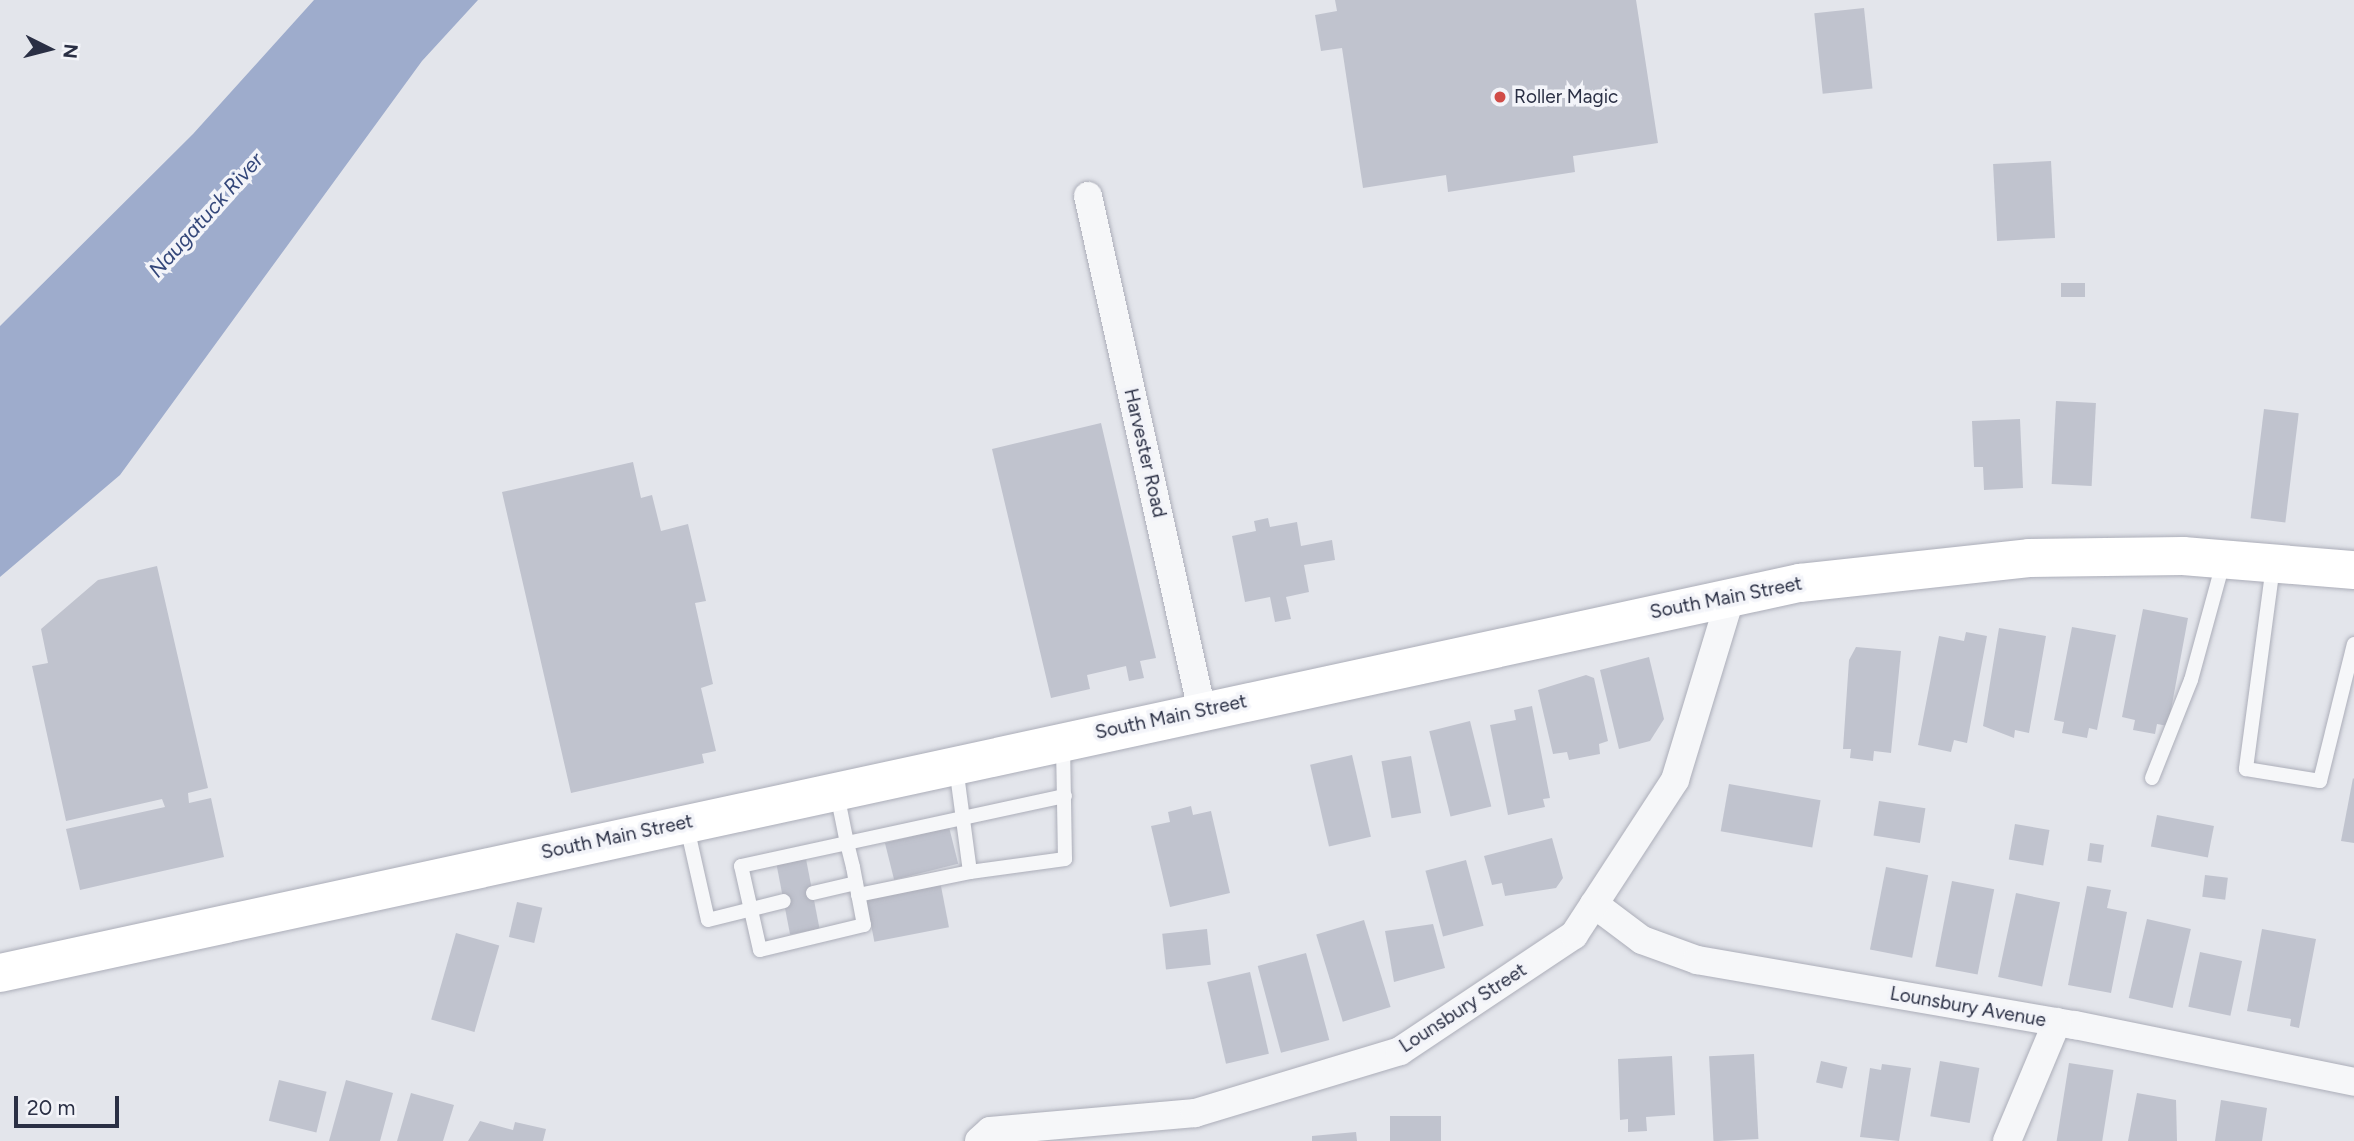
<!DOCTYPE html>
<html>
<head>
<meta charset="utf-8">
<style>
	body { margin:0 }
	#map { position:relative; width:2354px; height:1141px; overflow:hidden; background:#e3e5eb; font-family:Figtree,sans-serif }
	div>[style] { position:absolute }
	.water>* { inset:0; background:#9eaccc }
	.building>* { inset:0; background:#c0c3ce; transform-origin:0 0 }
	.roads { filter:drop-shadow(0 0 2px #acaeb9) drop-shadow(0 0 2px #acaeb9) }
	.service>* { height:14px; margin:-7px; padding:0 7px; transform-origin:7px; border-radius:7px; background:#f6f7f9 }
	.minor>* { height:28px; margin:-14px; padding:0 14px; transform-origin:14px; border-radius:14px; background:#f6f7f9 }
	.primary>* { height:38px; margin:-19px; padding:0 19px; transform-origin:19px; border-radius:19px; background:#fff }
	.dots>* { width:19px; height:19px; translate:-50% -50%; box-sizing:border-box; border:4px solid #f3f4f9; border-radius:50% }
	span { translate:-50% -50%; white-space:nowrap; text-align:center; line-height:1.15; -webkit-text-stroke:7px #f3f4f9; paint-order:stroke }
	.poi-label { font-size:19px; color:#2a2f44 }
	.left { translate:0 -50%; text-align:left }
	.street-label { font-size:19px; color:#2a2f44 }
	.water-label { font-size:21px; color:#334679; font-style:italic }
	.north { position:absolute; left:14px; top:14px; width:70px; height:70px; -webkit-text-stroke:5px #f3f4f9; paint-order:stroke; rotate:96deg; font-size:19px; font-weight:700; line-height:28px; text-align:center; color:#2a2f44 }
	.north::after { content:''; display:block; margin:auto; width:24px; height:32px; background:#2a2f44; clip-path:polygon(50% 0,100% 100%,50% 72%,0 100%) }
	.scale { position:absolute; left:14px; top:1096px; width:105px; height:32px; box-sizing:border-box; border:4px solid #2a2f44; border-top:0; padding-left:9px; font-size:21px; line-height:24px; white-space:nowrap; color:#2a2f44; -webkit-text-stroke:5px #f3f4f9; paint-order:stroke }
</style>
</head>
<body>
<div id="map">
	<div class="water">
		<i style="clip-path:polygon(314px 0,478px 0,422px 61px,120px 475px,0 577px,0 326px,193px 134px)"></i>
	</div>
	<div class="building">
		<i style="clip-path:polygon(1335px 0,1636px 0,1658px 143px,1573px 156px,1575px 172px,1448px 192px,1446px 175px,1363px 188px,1342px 48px,1321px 51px,1315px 15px,1337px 11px)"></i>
		<i style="left:1864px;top:8px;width:81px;height:50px;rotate:84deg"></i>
		<i style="left:2051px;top:161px;width:77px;height:58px;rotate:87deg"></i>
		<i style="left:2061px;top:283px;width:24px;height:14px"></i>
		<i style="left:2056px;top:401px;width:40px;height:83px;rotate:3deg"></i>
		<i style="left:2264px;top:409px;width:35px;height:110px;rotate:7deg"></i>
		<i style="clip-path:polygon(2020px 419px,2023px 488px,1984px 490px,1983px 467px,1974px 467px,1972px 421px)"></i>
		<i style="clip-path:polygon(1101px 423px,1156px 658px,1140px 661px,1144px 678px,1129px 681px,1126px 666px,1087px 675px,1090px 689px,1051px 698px,992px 449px)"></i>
		<i style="clip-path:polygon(633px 462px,641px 498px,652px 495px,661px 531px,688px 524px,706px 601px,695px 603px,713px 684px,701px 688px,716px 751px,702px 754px,704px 763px,571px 793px,502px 492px)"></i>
		<i style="clip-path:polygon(1268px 518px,1270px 527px,1297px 522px,1301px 546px,1332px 540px,1335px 560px,1304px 565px,1309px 592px,1286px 597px,1291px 619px,1275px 622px,1270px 597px,1245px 602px,1232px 536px,1256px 531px,1254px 521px)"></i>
		<i style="clip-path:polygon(157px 566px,208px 788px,188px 793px,189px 803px,211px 798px,224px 857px,80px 890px,66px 829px,165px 807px,162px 799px,66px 821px,32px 666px,48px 663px,41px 629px,98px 580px)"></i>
		<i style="clip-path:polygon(2143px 609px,2188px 618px,2168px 726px,2157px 724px,2155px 734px,2133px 730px,2135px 720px,2122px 717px)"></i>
		<i style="clip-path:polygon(2072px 627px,2116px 635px,2097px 730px,2089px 728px,2087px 738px,2062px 733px,2064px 722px,2054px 720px)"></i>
		<i style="clip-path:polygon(1999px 628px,2046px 636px,2029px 733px,2015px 730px,2014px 738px,1983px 726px)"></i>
		<i style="clip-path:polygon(1966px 632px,1987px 636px,1967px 743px,1954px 740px,1951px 752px,1918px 745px,1939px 636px,1964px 641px)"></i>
		<i style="clip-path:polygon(1856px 647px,1901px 651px,1891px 753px,1874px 751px,1873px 761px,1850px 758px,1851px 749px,1843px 749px,1849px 660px)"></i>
		<i style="clip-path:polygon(1649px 657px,1664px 719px,1650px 741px,1619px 749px,1600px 670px)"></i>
		<i style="clip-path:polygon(1586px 675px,1594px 678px,1608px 741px,1599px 744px,1600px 754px,1569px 760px,1567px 752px,1553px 754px,1538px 690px)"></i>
		<i style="clip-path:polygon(1532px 706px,1550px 798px,1543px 799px,1545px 807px,1508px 815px,1490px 725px,1516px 720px,1514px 710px)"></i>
		<i style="left:1470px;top:721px;width:88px;height:42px;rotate:76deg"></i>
		<i style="left:1352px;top:755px;width:84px;height:43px;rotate:77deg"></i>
		<i style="left:1411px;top:756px;width:58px;height:30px;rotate:80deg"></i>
		<i style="clip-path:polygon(2353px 778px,2354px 779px,2354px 843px,2341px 841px)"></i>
		<i style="left:1729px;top:784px;width:93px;height:48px;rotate:10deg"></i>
		<i style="left:1879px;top:801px;width:47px;height:35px;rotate:9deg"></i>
		<i style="clip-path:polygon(1191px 806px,1193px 815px,1211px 811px,1230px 893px,1170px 907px,1151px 826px,1170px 822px,1168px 812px)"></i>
		<i style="left:2157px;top:815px;width:58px;height:32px;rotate:11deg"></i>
		<i style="left:2015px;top:824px;width:35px;height:36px;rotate:10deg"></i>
		<i style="left:949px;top:827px;width:38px;height:66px;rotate:76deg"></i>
		<i style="clip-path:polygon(1552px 838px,1563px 878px,1556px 888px,1505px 896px,1502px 883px,1492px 885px,1484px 856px)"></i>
		<i style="left:2090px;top:843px;width:14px;height:18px;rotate:8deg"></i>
		<i style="left:806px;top:859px;width:71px;height:30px;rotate:79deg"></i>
		<i style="left:1466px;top:860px;width:68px;height:42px;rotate:75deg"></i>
		<i style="left:1886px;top:867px;width:43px;height:84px;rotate:11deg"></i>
		<i style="left:2205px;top:875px;width:23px;height:22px;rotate:7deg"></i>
		<i style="left:940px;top:881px;width:47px;height:76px;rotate:79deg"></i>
		<i style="left:1952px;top:881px;width:43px;height:87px;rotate:11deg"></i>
		<i style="clip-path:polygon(2087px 886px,2111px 890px,2107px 908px,2127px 912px,2111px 993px,2068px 985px)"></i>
		<i style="left:2016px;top:893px;width:45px;height:86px;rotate:12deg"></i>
		<i style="left:517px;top:902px;width:26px;height:36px;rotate:13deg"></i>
		<i style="left:2147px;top:919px;width:45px;height:81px;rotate:13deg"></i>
		<i style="left:1364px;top:920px;width:91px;height:50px;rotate:73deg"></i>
		<i style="clip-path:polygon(1433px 924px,1445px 968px,1394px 982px,1385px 931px)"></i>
		<i style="left:1207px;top:929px;width:36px;height:45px;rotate:84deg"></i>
		<i style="clip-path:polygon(2262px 929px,2316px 939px,2299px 1028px,2290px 1026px,2291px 1019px,2247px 1011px)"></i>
		<i style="left:456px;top:933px;width:45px;height:90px;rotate:16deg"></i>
		<i style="left:2200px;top:952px;width:43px;height:56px;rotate:12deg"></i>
		<i style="left:1306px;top:953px;width:90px;height:50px;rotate:75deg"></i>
		<i style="left:1250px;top:972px;width:84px;height:44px;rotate:77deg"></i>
		<i style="left:1754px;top:1054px;width:85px;height:45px;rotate:87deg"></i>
		<i style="clip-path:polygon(1672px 1056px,1675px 1115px,1646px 1117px,1647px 1131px,1628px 1132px,1628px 1119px,1620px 1120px,1618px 1059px)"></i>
		<i style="left:1821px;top:1061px;width:27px;height:22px;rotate:13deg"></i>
		<i style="left:1940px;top:1061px;width:40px;height:56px;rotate:10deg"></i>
		<i style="left:2069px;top:1063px;width:45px;height:79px;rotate:9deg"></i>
		<i style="clip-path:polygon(1882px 1064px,1911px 1068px,1899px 1141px,1860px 1137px,1870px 1068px,1881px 1070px)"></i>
		<i style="left:279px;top:1080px;width:49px;height:42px;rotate:14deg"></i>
		<i style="clip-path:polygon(346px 1080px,393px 1093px,380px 1141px,329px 1141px)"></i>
		<i style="clip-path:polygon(411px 1093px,454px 1105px,443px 1141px,397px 1141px)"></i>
		<i style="clip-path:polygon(2137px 1093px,2176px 1100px,2177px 1141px,2128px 1141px)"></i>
		<i style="clip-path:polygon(2221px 1100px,2267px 1108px,2262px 1141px,2215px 1141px)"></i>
		<i style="left:1390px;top:1116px;width:51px;height:25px"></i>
		<i style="clip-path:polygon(480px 1121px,513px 1130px,515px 1122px,546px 1129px,543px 1141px,468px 1141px)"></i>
		<i style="clip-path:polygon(1356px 1132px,1357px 1141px,1312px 1141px,1312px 1136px)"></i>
	</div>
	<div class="roads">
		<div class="service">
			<i style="left:2273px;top:566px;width:205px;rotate:97.6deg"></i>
			<i style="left:2246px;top:769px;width:75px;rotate:9.2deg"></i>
			<i style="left:2320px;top:781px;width:141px;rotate:-76.1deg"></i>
			<i style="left:956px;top:767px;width:106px;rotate:82.4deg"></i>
			<i style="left:970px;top:872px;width:96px;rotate:-7.8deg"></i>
			<i style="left:1065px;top:859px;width:114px;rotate:-91deg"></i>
			<i style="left:2152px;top:778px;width:105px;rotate:-68.3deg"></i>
			<i style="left:2191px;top:680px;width:121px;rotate:-74.7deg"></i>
			<i style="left:837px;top:794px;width:50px;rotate:78.5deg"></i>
			<i style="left:847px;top:843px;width:25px;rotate:76deg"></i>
			<i style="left:853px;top:867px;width:59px;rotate:79.3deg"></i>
			<i style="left:864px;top:925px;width:107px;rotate:166.5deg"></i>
			<i style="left:760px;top:950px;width:86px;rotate:-102.7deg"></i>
			<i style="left:741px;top:866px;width:108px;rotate:-12.2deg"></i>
			<i style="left:847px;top:843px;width:223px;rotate:-12.2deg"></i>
			<i style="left:687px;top:827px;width:95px;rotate:77.3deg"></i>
			<i style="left:708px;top:920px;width:78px;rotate:-14deg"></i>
			<i style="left:813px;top:893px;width:44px;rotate:-13.1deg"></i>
			<i style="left:858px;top:895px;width:114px;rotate:-11.6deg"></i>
		</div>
		<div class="minor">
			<i style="left:1088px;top:196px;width:527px;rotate:77.52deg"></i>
			<i style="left:1594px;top:904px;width:60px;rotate:36.9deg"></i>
			<i style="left:1642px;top:940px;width:59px;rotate:20deg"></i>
			<i style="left:1697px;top:960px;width:384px;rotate:9.8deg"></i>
			<i style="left:2075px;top:1025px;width:285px;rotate:11.5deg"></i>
			<i style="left:979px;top:1141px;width:15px;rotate:-42deg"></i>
			<i style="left:990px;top:1131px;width:206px;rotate:-5deg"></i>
			<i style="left:1195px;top:1113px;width:214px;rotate:-16.8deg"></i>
			<i style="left:1400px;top:1051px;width:209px;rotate:-33.7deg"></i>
			<i style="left:1574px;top:935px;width:185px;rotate:-56.9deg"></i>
			<i style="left:1675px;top:780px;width:192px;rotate:-73.1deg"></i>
			<i style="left:2007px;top:1141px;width:129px;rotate:-67.2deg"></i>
		</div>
		<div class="primary">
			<i style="left:0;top:973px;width:1842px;rotate:-12.23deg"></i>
			<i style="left:1800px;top:583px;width:230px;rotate:-6.2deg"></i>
			<i style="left:2029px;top:558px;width:154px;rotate:-0.7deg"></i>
			<i style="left:2183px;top:556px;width:172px;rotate:4.7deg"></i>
		</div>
	</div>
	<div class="dots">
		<i style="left:1500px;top:97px;background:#d14c47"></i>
	</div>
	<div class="poi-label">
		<span class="left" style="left:1514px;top:97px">Roller Magic</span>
	</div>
	<div class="street-label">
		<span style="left:1145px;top:453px;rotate:77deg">Harvester Road</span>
		<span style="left:1726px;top:598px;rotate:-11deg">South Main Street</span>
		<span style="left:1171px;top:717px;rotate:-12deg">South Main Street</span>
		<span style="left:617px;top:837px;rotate:-12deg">South Main Street</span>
		<span style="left:1968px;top:1007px;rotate:10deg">Lounsbury Avenue</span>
		<span style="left:1463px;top:1008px;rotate:-33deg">Lounsbury Street</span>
	</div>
	<div class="water-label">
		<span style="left:206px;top:215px;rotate:-48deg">Naugatuck River</span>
	</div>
	<div class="north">N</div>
	<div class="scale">20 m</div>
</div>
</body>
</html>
